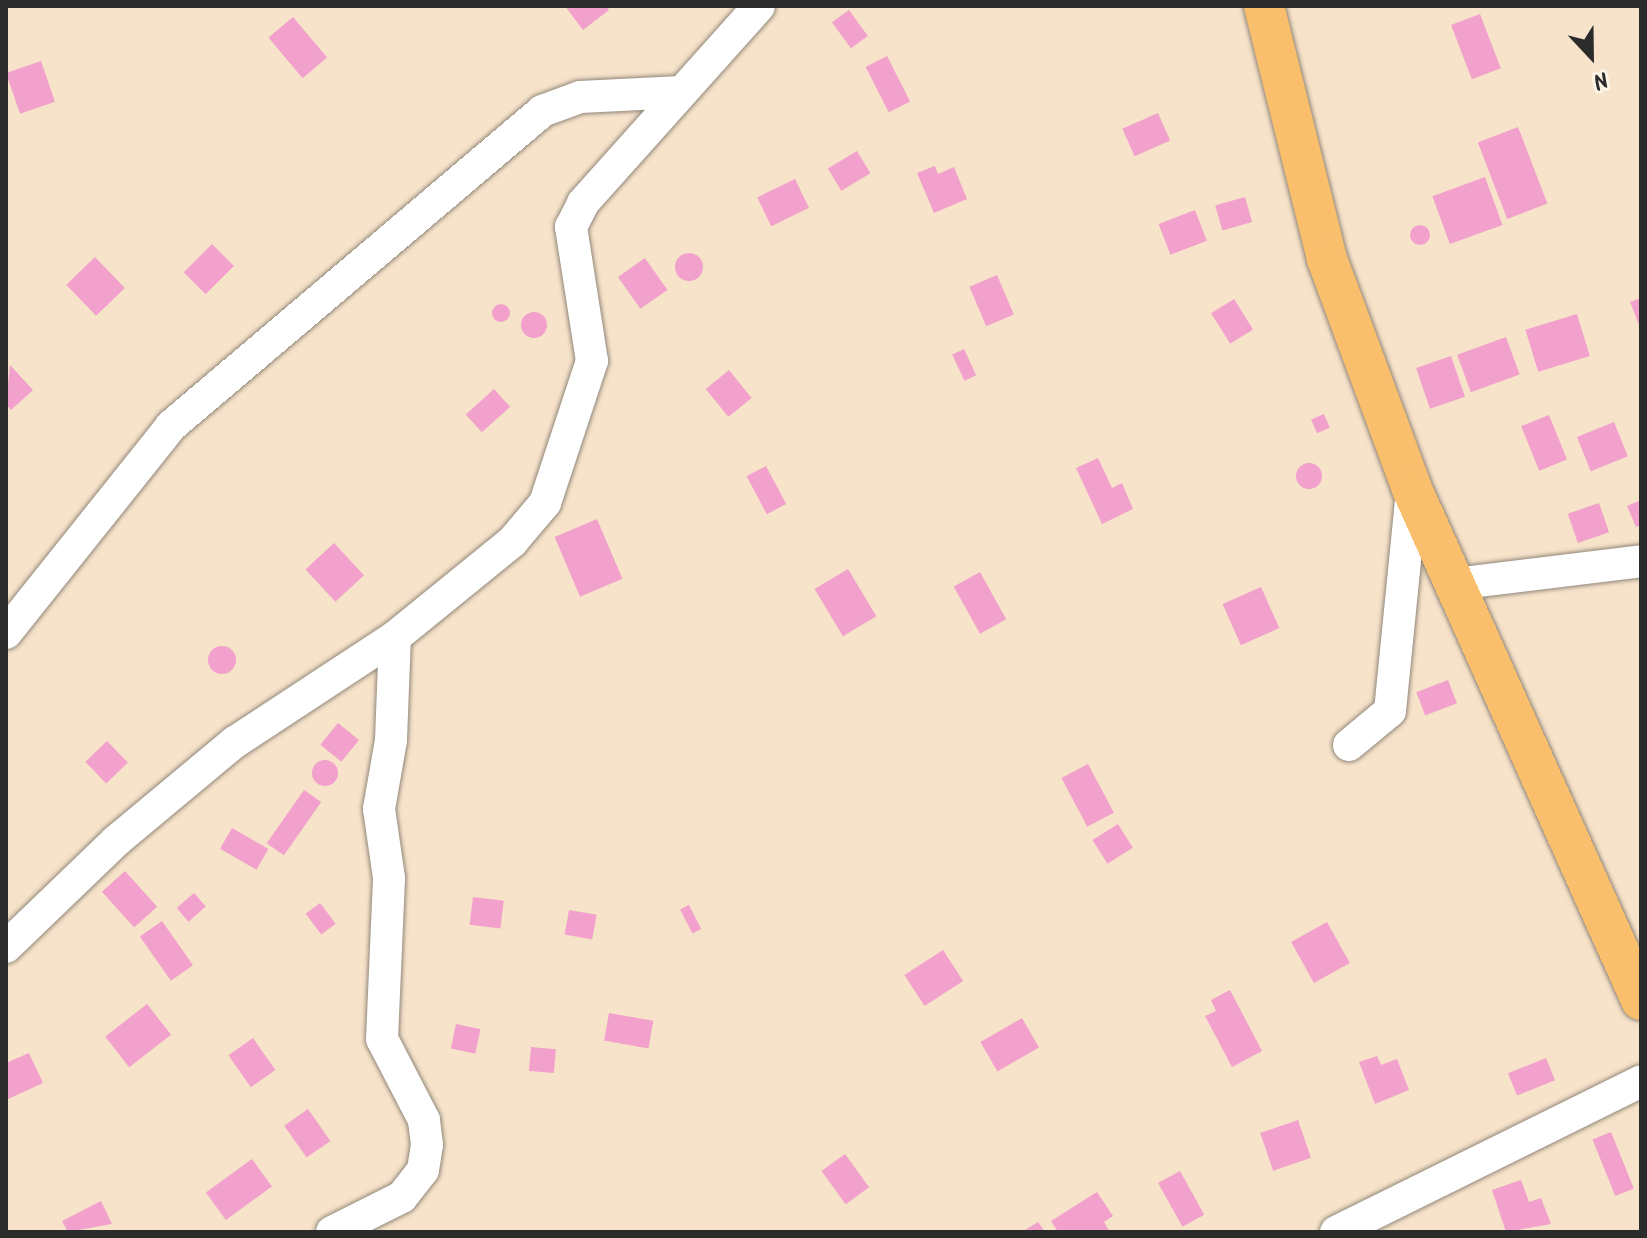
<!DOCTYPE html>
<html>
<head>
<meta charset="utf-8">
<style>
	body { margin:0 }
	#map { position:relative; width:1647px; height:1238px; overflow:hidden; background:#f7e3ca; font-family:Kalam,sans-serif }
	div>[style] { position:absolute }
	.building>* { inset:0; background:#f1a1cb; transform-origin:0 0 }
	.round { border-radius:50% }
	.roads { filter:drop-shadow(0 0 2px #91877a) drop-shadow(0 0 2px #91877a) }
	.minor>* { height:32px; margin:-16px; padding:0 16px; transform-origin:16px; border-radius:16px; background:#fff }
	.major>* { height:40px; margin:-20px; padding:0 20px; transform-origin:20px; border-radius:20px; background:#f9bf6d }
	span { translate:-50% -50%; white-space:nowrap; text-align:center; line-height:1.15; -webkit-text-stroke:6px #fcf5e5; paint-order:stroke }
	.frame { position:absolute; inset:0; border:8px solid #2b2b2b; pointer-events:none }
	.north { position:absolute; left:1551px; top:16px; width:80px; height:80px; -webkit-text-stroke:6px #fcf5e5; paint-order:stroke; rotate:158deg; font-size:22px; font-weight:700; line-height:32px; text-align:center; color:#2b2b2b }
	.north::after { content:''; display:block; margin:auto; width:28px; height:36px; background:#2b2b2b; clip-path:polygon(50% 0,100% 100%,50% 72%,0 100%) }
</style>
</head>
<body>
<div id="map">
	<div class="building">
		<i style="clip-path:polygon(565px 6px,606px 6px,609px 10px,583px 30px)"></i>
		<i style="left:849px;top:10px;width:32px;height:21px;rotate:54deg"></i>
		<i style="left:1480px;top:14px;width:58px;height:31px;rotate:69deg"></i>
		<i style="left:293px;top:17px;width:53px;height:32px;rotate:50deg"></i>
		<i style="left:887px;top:56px;width:51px;height:24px;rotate:63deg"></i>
		<i style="left:41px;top:61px;width:43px;height:37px;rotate:71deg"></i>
		<i style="left:1158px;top:113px;width:30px;height:39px;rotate:66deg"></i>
		<i style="left:1518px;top:127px;width:82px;height:43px;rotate:69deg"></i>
		<i style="left:857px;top:151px;width:26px;height:34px;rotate:59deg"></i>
		<i style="clip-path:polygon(935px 166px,938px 174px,954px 167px,967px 199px,934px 213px,917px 173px)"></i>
		<i style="left:1485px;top:177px;width:51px;height:56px;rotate:70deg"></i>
		<i style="left:795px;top:179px;width:32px;height:42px;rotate:64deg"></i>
		<i style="left:1245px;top:197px;width:26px;height:31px;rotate:74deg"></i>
		<i style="left:1195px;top:210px;width:33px;height:39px;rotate:69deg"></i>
		<i class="round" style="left:1410px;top:225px;width:20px;height:20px"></i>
		<i style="left:212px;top:244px;width:31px;height:40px;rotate:45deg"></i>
		<i class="round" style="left:675px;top:253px;width:28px;height:28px"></i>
		<i style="left:95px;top:257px;width:43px;height:40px;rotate:46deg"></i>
		<i style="left:645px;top:258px;width:39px;height:33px;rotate:55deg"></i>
		<i style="left:997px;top:275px;width:43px;height:30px;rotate:67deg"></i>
		<i style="clip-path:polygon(1641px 298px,1641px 330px,1630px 302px)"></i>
		<i style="left:1234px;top:299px;width:36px;height:27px;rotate:58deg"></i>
		<i class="round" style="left:492px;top:304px;width:18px;height:18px"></i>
		<i class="round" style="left:521px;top:312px;width:26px;height:26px"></i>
		<i style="left:1577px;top:314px;width:44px;height:54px;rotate:73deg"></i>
		<i style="left:1506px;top:337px;width:40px;height:52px;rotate:70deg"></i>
		<i style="left:964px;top:349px;width:29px;height:13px;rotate:65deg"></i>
		<i style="left:1451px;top:356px;width:43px;height:37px;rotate:71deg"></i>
		<i style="clip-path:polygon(10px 365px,33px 390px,11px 410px,6px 404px)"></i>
		<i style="left:729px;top:370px;width:36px;height:30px;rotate:51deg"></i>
		<i style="left:494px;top:389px;width:24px;height:38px;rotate:48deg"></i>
		<i style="left:1324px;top:414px;width:15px;height:14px;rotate:67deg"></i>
		<i style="left:1549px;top:415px;width:48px;height:30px;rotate:68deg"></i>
		<i style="left:1614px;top:422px;width:37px;height:40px;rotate:68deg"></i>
		<i style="clip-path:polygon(1098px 458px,1112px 488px,1122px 483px,1133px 509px,1102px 524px,1076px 468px)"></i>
		<i class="round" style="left:1296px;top:463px;width:26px;height:26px"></i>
		<i style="left:766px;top:466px;width:43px;height:22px;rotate:62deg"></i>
		<i style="clip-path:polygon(1641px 500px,1641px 525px,1636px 527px,1627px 506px)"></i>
		<i style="left:1599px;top:503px;width:31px;height:33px;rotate:71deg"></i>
		<i style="left:597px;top:519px;width:65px;height:46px;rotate:67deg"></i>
		<i style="left:334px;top:543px;width:44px;height:39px;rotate:47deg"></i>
		<i style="left:848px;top:569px;width:55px;height:39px;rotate:59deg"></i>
		<i style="left:980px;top:572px;width:54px;height:30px;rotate:61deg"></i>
		<i style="left:1261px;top:587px;width:45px;height:42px;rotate:66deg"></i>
		<i class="round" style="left:208px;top:646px;width:28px;height:28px"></i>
		<i style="left:1448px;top:680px;width:25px;height:34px;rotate:69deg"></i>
		<i style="left:338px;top:723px;width:27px;height:28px;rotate:39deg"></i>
		<i style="left:107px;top:741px;width:30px;height:30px;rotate:46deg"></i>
		<i class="round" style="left:312px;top:760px;width:26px;height:26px"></i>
		<i style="left:1088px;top:764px;width:55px;height:30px;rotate:62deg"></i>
		<i style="left:304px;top:790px;width:21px;height:65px;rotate:35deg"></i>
		<i style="left:1118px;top:824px;width:28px;height:30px;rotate:58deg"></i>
		<i style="left:232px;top:828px;width:42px;height:24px;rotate:30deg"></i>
		<i style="left:125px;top:871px;width:48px;height:31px;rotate:48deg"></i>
		<i style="left:194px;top:893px;width:18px;height:23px;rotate:49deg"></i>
		<i style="left:473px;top:897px;width:31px;height:28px;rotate:7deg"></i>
		<i style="left:320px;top:903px;width:26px;height:18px;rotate:53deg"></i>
		<i style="left:689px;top:905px;width:27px;height:10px;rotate:63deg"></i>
		<i style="left:569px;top:910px;width:28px;height:25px;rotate:10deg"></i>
		<i style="left:162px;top:921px;width:54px;height:27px;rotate:55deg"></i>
		<i style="left:1327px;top:922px;width:47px;height:41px;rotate:61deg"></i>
		<i style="left:943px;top:950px;width:37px;height:46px;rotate:57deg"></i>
		<i style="clip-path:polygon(1230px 990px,1262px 1051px,1232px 1067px,1205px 1016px,1216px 1011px,1211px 1000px)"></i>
		<i style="left:147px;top:1004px;width:39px;height:53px;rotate:52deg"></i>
		<i style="left:609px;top:1013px;width:45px;height:28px;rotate:10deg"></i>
		<i style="left:1022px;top:1018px;width:34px;height:48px;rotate:60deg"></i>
		<i style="left:456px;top:1024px;width:25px;height:25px;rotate:12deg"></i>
		<i style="left:253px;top:1038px;width:39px;height:30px;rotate:55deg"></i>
		<i style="left:531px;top:1047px;width:25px;height:24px;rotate:5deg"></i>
		<i style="clip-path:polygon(29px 1053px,43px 1083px,6px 1100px,6px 1063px)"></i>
		<i style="clip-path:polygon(1377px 1056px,1381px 1065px,1397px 1059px,1409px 1090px,1375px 1104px,1359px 1062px)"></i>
		<i style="left:1546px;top:1058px;width:24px;height:41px;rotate:68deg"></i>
		<i style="left:308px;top:1109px;width:39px;height:29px;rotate:55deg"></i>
		<i style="left:1298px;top:1120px;width:40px;height:40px;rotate:71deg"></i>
		<i style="left:1611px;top:1132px;width:61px;height:20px;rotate:68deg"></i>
		<i style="left:845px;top:1154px;width:41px;height:29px;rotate:54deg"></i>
		<i style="left:252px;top:1159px;width:34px;height:57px;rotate:54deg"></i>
		<i style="left:1180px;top:1171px;width:50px;height:25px;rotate:61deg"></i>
		<i style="clip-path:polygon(1521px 1180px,1529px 1202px,1541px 1198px,1551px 1224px,1506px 1232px,1492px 1190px)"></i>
		<i style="clip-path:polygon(1097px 1192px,1113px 1216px,1104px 1222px,1110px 1232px,1058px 1232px,1051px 1221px)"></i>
		<i style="clip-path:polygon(101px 1201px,112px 1224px,68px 1232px,62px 1221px)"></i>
		<i style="clip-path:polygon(1038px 1222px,1045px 1232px,1022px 1232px)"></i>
	</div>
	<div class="roads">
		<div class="minor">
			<i style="left:1455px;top:584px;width:187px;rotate:-7deg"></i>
			<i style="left:6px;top:633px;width:265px;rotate:-51.4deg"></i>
			<i style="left:171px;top:426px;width:487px;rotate:-40.3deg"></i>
			<i style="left:542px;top:111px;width:40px;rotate:-20.2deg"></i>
			<i style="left:580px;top:97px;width:101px;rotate:-2.8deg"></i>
			<i style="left:1349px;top:745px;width:53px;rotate:-39.7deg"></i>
			<i style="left:1390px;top:711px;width:223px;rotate:-84.3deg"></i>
			<i style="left:6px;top:947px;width:153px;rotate:-43.9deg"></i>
			<i style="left:116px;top:841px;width:155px;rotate:-39.8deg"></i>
			<i style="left:235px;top:742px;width:191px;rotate:-33.3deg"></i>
			<i style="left:395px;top:637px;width:151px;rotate:-39.1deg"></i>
			<i style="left:512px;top:542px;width:51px;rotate:-49.8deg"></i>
			<i style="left:545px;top:503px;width:150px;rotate:-71.7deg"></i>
			<i style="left:592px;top:361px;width:136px;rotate:-98.9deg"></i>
			<i style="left:571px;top:227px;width:27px;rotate:-63deg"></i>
			<i style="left:583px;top:203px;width:264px;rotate:-48.2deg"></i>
			<i style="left:332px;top:1232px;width:78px;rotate:-26.6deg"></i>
			<i style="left:402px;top:1197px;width:34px;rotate:-52deg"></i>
			<i style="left:423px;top:1170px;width:25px;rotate:-81deg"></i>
			<i style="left:427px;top:1145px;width:25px;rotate:-97deg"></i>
			<i style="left:424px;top:1120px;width:91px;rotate:-117.4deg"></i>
			<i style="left:382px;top:1039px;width:161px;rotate:-87.5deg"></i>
			<i style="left:389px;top:878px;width:70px;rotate:-98.2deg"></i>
			<i style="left:379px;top:809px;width:70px;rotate:-80.1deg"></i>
			<i style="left:391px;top:740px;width:103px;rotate:-87.8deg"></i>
			<i style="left:1336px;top:1232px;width:340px;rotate:-26.3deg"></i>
		</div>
		<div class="major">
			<i style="left:1264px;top:6px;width:261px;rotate:76deg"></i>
			<i style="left:1327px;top:259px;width:245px;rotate:69.7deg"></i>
			<i style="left:1412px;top:489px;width:560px;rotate:65.86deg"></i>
		</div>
	</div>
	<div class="frame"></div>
	<div class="north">N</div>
</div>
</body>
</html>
